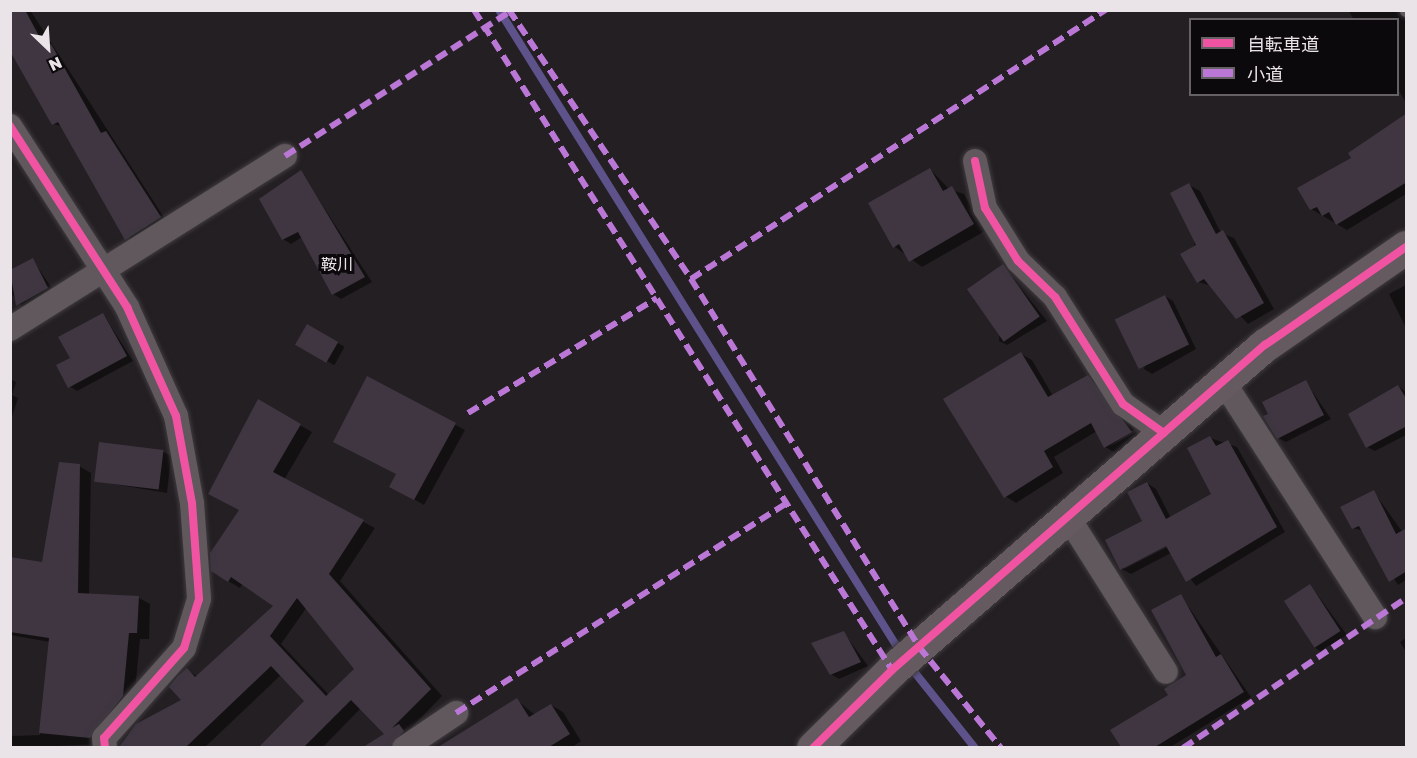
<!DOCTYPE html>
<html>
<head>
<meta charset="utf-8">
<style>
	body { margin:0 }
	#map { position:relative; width:1417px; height:758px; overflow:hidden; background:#241f23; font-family:"Golos Text","Noto Sans JP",sans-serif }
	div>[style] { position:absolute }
	.shadow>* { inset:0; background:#0007; transform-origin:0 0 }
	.stream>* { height:8px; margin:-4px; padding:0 4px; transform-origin:4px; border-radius:4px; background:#5d528a }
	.building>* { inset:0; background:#3f3642; transform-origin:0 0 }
	.roads { filter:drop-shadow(0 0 2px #3f3b3e) drop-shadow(0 0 2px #3f3b3e) }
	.lane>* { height:12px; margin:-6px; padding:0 6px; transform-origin:6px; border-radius:6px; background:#60585d }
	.street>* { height:24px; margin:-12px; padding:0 12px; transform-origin:12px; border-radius:12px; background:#60585d }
	.secondary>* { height:33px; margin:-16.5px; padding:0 16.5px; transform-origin:16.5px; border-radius:16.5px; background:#645a5f }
	.quiet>* { height:6px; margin-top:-3px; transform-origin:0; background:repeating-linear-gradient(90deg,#ba77d6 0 12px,transparent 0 18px) }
	.cycleway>* { height:8px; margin:-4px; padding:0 4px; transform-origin:4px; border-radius:4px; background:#f153a3 }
	span { translate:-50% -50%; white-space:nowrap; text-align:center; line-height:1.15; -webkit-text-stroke:6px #0c090c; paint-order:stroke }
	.neighbourhood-label { font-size:16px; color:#eae4e9 }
	.frame { position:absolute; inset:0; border:12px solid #eae4e9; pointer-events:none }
	.legend { position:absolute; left:1189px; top:18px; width:210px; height:78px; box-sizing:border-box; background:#0c090c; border:2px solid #656164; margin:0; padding:8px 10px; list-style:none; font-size:18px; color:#eae4e9 }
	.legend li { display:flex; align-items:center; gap:12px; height:30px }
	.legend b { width:30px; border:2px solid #656164 }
	.north { position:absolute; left:18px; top:18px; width:60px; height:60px; -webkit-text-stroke:4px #0c090c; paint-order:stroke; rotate:155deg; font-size:16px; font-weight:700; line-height:24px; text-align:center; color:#eae4e9 }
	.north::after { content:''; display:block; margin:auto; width:21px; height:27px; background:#eae4e9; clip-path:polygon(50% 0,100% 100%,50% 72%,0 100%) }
</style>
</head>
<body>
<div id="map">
	<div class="shadow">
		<i style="clip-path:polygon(10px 10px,30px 10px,167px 222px,133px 243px,63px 127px,54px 124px)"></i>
		<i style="clip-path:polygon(1348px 10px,1406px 10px,1406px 103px,1398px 89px,1398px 20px,1354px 20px)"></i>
		<i style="clip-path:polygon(1406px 115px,1406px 194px,1347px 230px,1311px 209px,1354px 159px)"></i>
		<i style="clip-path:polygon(930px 169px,949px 189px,964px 194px,985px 231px,922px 267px,894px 246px)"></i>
		<i style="clip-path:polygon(301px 172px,372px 282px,341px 299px,333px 294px,302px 237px,291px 244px,283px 239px)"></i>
		<i style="clip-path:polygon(1189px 185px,1200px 191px,1221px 233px,1234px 238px,1274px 309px,1248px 324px,1212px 286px,1198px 282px)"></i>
		<i style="clip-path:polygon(33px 260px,55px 293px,25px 310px,10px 292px,10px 272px)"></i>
		<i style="clip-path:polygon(1003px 266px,1047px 321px,1007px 345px,999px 341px)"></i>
		<i style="clip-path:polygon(1406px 285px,1406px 328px,1389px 294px)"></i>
		<i style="clip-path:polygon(1165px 296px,1173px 301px,1196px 349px,1152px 374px,1144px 369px)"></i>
		<i style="clip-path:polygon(103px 314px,133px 361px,77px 391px,69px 386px,72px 359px)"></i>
		<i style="left:307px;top:326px;width:43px;height:21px;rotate:29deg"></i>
		<i style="clip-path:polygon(1021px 354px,1032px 360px,1053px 396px,1088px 377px,1099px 383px,1134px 429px,1109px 447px,1136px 432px,1141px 439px,1116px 453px,1105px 447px,1097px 431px,1054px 457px,1063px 473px,1016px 503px,1005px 496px)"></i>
		<i style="clip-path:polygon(368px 378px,465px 430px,424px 505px,391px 486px,398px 474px)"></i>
		<i style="clip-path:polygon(10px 379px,16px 382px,12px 395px,18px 398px,10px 423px)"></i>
		<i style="clip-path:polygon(1306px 382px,1331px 419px,1286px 442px,1278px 438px)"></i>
		<i style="clip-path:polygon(1398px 386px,1406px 392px,1406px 435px,1375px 451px,1367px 447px)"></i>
		<i style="clip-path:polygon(evenodd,258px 401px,312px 432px,284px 480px,375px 528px,340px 581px,442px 696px,408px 731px,404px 748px,385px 748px,379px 739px,386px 734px,361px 708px,322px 748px,261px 748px,306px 701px,281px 675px,204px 748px,122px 748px,137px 725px,183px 700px,187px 670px,198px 677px,276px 605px,243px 583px,240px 588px,228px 581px,258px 401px,307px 607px,356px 669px,329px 695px,281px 644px,307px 607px)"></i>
		<i style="clip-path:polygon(evenodd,1210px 438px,1237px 447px,1285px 532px,1196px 586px,1171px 553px,1131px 574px,1122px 569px,1144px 521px,1147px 483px,1156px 489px,1171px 518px,1213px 495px,1210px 438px,1171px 541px,1173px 544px,1124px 569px,1124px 566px,1171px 541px)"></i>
		<i style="clip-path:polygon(164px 452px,171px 456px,167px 493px,95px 481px)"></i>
		<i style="clip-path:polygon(79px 466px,91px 473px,89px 595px,139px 598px,150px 604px,149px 639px,140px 639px,134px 702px,102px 744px,10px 748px,10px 736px,40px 735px,50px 642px,10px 635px,10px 559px,43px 563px)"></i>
		<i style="clip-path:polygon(1374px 492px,1406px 537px,1406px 580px,1398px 585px,1364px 531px,1353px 528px)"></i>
		<i style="clip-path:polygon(1310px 585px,1347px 635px,1320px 651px,1314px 647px)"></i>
		<i style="clip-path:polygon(1181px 596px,1251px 697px,1169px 748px,1123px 748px,1112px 731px,1170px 696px,1188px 676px)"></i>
		<i style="clip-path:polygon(844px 633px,868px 666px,839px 679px,831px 674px)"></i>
		<i style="clip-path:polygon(1406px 638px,1406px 652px,1400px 642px)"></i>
		<i style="clip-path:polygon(517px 700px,535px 715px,551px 705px,563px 712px,581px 741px,571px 748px,441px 748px)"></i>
	</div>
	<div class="stream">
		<i style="left:499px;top:10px;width:758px;rotate:57.99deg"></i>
		<i style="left:908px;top:664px;width:107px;rotate:51.4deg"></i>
	</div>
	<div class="building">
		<i style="clip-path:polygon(10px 10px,25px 10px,45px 47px,51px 44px,101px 133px,106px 131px,161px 217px,125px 240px,58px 122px,52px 125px,10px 51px)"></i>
		<i style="clip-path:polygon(1407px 113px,1407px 182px,1336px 225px,1329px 212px,1322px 216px,1317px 207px,1310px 210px,1297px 188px,1351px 158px,1348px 153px)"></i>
		<i style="clip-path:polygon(930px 168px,943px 191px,952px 186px,974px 224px,909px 262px,899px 244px,893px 248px,868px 203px)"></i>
		<i style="clip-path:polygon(301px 170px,365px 277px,332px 295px,298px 232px,282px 240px,259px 199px)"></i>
		<i style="clip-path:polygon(1189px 183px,1216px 234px,1223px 230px,1264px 303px,1236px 319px,1204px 279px,1197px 283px,1180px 254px,1196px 245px,1170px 193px)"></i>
		<i style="clip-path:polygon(33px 258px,48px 288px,16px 306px,10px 270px)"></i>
		<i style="left:1003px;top:264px;width:64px;height:44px;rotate:55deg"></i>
		<i style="left:1165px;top:295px;width:55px;height:56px;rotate:64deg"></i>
		<i style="clip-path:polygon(103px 313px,127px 356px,68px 388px,56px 365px,70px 358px,58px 337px)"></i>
		<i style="left:307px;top:324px;width:36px;height:24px;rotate:30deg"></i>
		<i style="clip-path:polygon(1021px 352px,1048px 397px,1088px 375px,1132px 432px,1104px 448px,1091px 423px,1044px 451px,1053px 467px,1004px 498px,943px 399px)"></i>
		<i style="clip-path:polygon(367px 376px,456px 423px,414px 500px,389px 487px,396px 474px,333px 442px)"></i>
		<i style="clip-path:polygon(1306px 380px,1324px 415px,1277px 439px,1263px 416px,1268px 414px,1262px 402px)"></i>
		<i style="clip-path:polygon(1398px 385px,1407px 400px,1407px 426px,1366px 448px,1348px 414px)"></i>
		<i style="clip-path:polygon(evenodd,258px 399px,301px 424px,273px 472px,364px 520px,329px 574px,431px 689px,392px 728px,399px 724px,404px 731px,390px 747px,363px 747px,384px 734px,351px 700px,304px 747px,259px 747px,304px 701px,271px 666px,186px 747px,119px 747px,136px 724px,181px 700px,169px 687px,177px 677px,187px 668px,195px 677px,273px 606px,231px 577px,228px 582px,211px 571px,210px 553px,239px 510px,208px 494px,258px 399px,297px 598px,354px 669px,326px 696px,270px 636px,297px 598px)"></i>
		<i style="clip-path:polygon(1210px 436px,1216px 446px,1228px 440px,1277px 527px,1186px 582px,1166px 546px,1120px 570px,1105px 540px,1142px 521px,1127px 492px,1147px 482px,1166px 519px,1211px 494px,1187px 448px)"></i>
		<i style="left:99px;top:442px;width:65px;height:40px;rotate:7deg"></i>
		<i style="clip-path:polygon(59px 462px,80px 464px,78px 593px,139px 596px,137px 633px,129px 633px,123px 696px,90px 738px,39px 733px,49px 638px,10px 632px,10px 557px,42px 562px)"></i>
		<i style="clip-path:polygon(1374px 490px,1396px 534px,1407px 528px,1407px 571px,1389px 582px,1359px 526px,1352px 529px,1340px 507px)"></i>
		<i style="left:1310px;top:584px;width:56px;height:31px;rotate:57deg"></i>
		<i style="clip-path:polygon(1181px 594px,1216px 657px,1221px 654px,1244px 692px,1155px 747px,1121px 747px,1110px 730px,1168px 695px,1164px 689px,1186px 675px,1151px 610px)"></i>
		<i style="clip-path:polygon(844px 631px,861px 662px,830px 675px,811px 643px)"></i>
		<i style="clip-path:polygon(517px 698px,529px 717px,551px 704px,570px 734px,549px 747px,438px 747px)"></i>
	</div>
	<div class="roads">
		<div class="lane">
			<i style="left:1406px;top:10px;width:1px;rotate:90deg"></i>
		</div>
		<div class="street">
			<i style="left:10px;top:126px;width:216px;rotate:57.1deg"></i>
			<i style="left:127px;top:307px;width:120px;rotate:65.8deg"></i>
			<i style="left:176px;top:416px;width:88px;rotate:79.6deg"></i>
			<i style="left:192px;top:503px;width:96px;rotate:85.8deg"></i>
			<i style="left:199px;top:599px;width:51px;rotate:107deg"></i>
			<i style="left:184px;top:648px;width:120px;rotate:131.6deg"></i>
			<i style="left:104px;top:738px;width:10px;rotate:84deg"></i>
			<i style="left:975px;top:161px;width:48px;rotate:78deg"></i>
			<i style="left:985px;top:208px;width:62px;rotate:58.1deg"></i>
			<i style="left:1018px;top:261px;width:52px;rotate:44.2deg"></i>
			<i style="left:1055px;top:297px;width:127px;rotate:57.6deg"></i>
			<i style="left:1123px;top:404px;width:50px;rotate:35.3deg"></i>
			<i style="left:10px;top:329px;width:325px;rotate:-32.2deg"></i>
			<i style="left:1223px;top:381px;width:281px;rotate:57.2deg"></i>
			<i style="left:1068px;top:517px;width:183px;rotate:57.7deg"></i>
			<i style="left:404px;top:748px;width:63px;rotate:-33.9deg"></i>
		</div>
		<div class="secondary">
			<i style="left:813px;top:748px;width:111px;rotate:-44.6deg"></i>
			<i style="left:892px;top:670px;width:495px;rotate:-41.1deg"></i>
			<i style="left:1265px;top:345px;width:172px;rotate:-34.8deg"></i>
		</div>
	</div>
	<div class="quiet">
		<i style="left:474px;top:10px;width:781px;rotate:57.65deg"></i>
		<i style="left:509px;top:10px;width:325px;rotate:55.9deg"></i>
		<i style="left:691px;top:279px;width:433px;rotate:58.2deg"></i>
		<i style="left:919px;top:647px;width:130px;rotate:50.9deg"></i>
		<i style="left:285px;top:156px;width:270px;rotate:-32.7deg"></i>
		<i style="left:691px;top:279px;width:495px;rotate:-33deg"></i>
		<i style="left:468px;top:413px;width:221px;rotate:-31.3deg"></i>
		<i style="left:456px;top:713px;width:392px;rotate:-32.4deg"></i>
		<i style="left:1183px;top:748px;width:269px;rotate:-33.9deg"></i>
	</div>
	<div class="cycleway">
		<i style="left:10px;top:126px;width:216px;rotate:57.1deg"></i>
		<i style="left:127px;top:307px;width:120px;rotate:65.8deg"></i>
		<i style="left:176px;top:416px;width:88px;rotate:79.6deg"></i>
		<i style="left:192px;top:503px;width:96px;rotate:85.8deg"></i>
		<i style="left:199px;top:599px;width:51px;rotate:107deg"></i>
		<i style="left:184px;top:648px;width:120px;rotate:131.6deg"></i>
		<i style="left:104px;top:738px;width:10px;rotate:84deg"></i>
		<i style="left:975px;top:161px;width:48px;rotate:78deg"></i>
		<i style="left:985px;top:208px;width:62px;rotate:58.1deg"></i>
		<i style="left:1018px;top:261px;width:52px;rotate:44.2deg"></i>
		<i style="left:1055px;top:297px;width:127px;rotate:57.6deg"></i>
		<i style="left:1123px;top:404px;width:50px;rotate:35.3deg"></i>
		<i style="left:813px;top:748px;width:111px;rotate:-44.6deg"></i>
		<i style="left:892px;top:670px;width:495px;rotate:-41.1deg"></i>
		<i style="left:1265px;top:345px;width:172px;rotate:-34.8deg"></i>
	</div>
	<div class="neighbourhood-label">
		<span style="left:337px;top:264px">鞍川</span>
	</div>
	<div class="frame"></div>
	<ul class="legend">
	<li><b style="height:8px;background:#f153a3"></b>自転車道</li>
	<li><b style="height:8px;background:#ba77d6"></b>小道</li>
	</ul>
	<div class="north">N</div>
</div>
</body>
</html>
